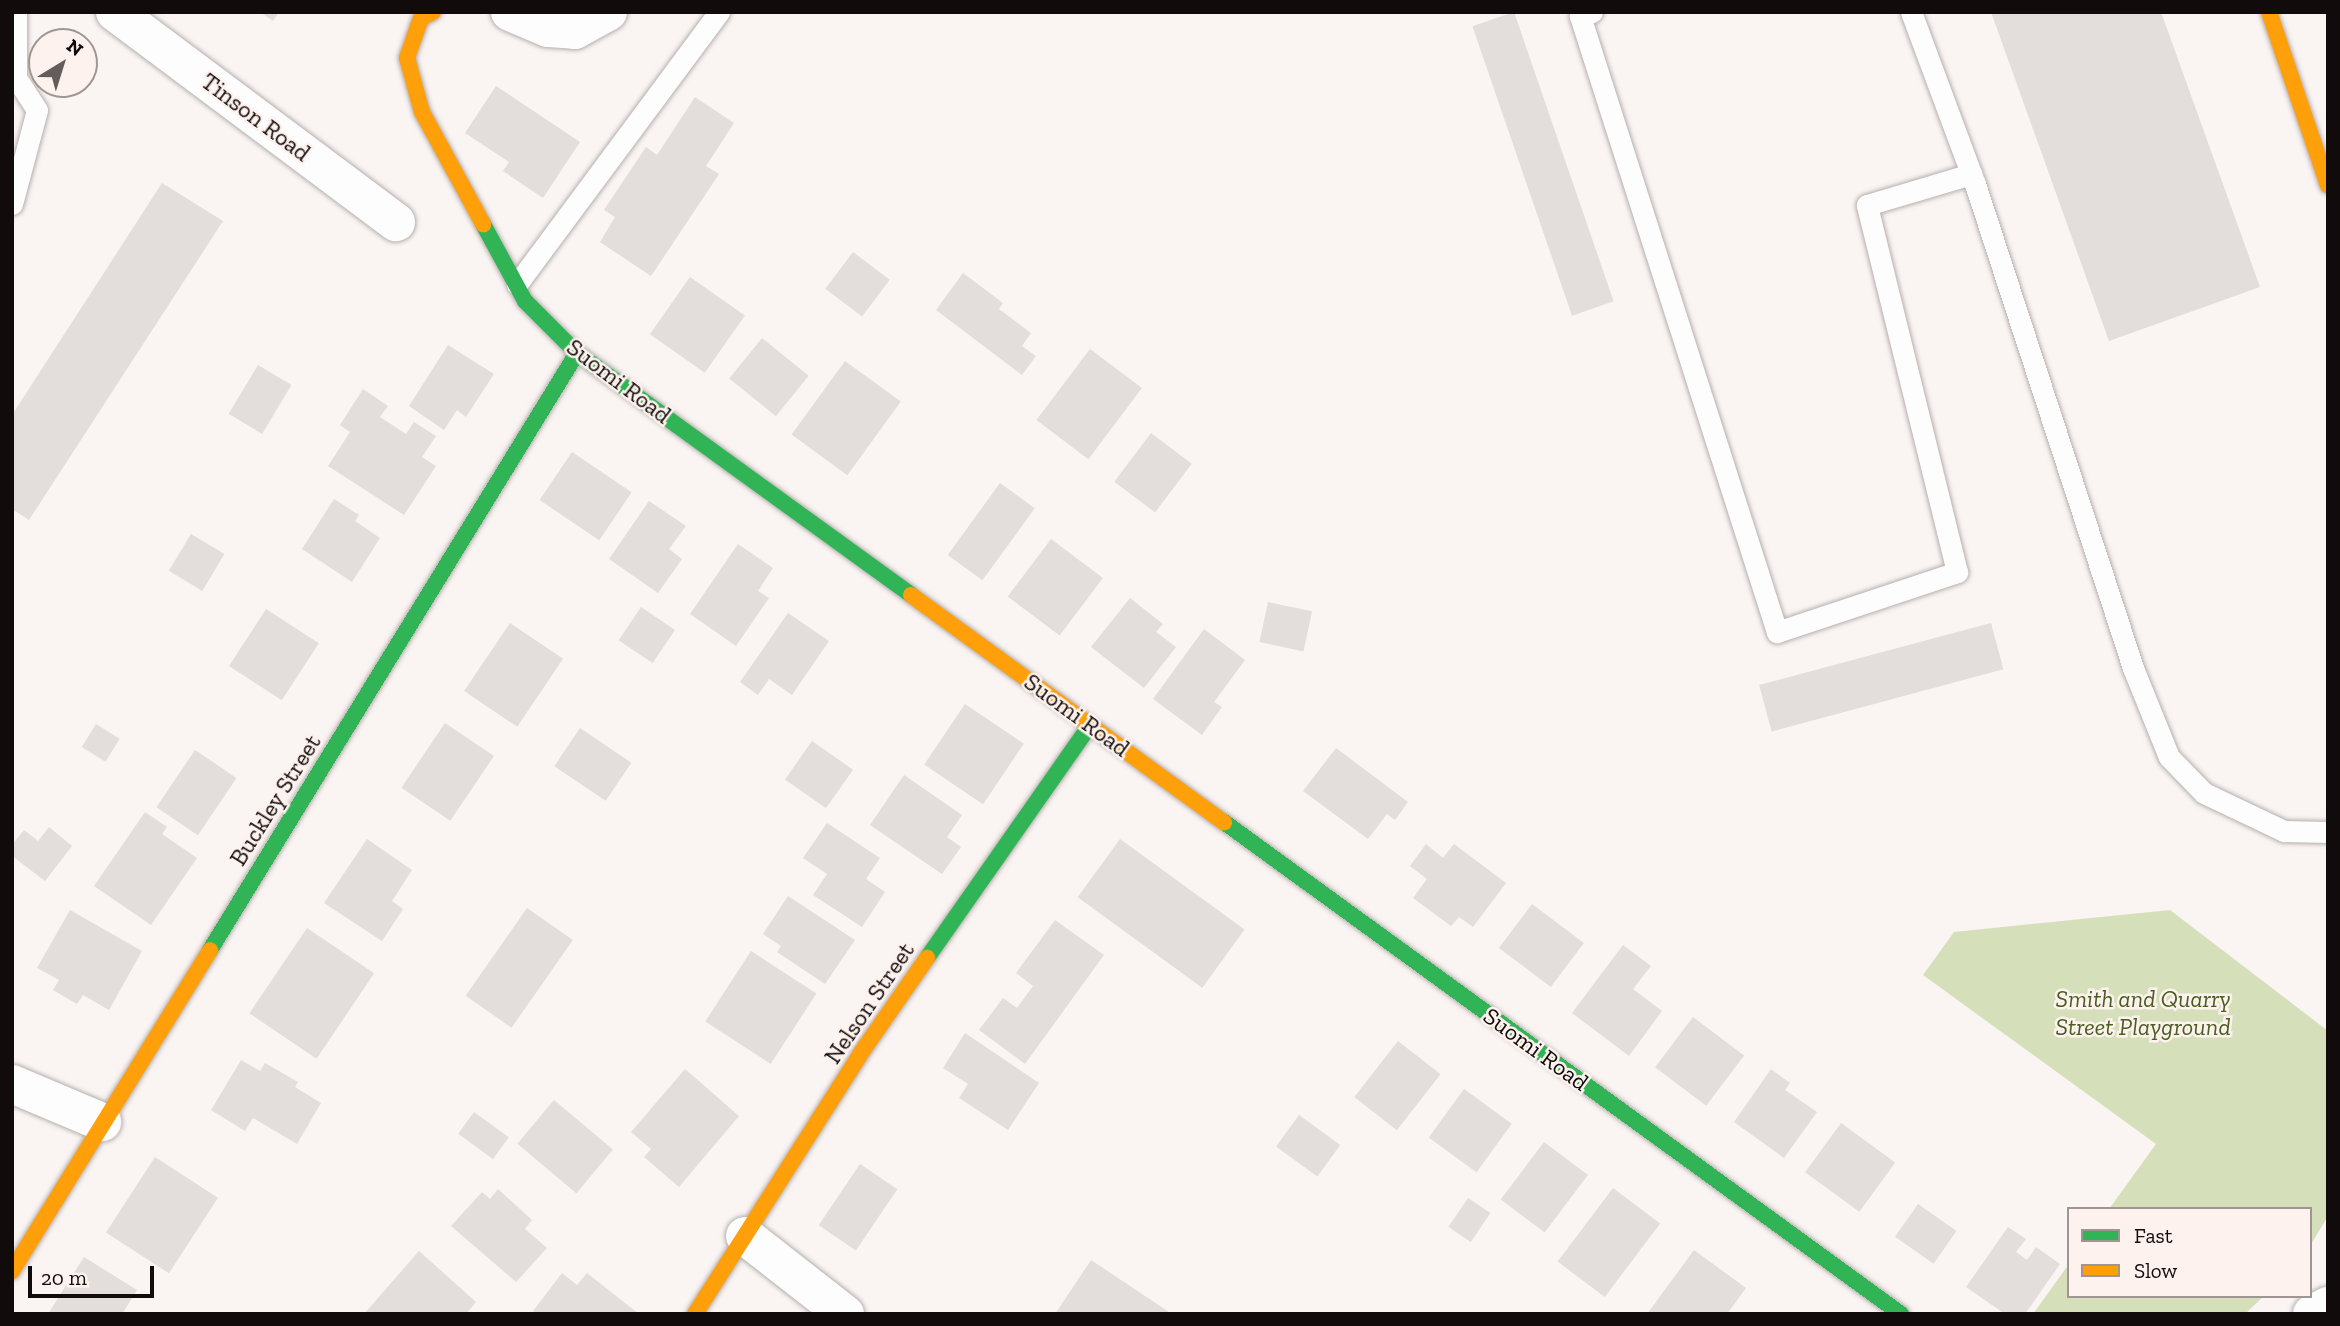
<!DOCTYPE html>
<html>
<head>
<meta charset="utf-8">
<style>
	body { margin:0 }
	#map { position:relative; width:2340px; height:1326px; overflow:hidden; background:#faf4f2; font-family:"Zilla Slab",serif }
	div>[style] { position:absolute }
	.green>* { inset:0; background:#d5e0bb }
	.building>* { inset:0; background:#e3dddb; transform-origin:0 0 }
	.roads { filter:drop-shadow(0 0 2px #b5b0ae) drop-shadow(0 0 2px #b5b0ae) }
	.lane>* { height:21px; margin:-10.5px; padding:0 10.5px; transform-origin:10.5px; border-radius:10.5px; background:#fefdfd }
	.street>* { height:38px; margin:-19px; padding:0 19px; transform-origin:19px; border-radius:19px; background:#fefdfd }
	.fast>* { height:16px; margin:-8px; padding:0 8px; transform-origin:8px; border-radius:8px; background:#30b455 }
	.slow>* { height:16px; margin:-8px; padding:0 8px; transform-origin:8px; border-radius:8px; background:#ff9f0a }
	span { translate:-50% -50%; white-space:nowrap; text-align:center; line-height:1.15; -webkit-text-stroke:5px #fef2ee; paint-order:stroke }
	.street-label { font-size:24px; color:#110c0b }
	.park-label { font-size:24px; color:#495e21; font-style:italic }
	.frame { position:absolute; inset:0; border:14px solid #110c0b; pointer-events:none }
	.legend { position:absolute; left:2067px; top:1207px; width:245px; height:91px; box-sizing:border-box; background:#fef2ee; border:2px solid #9f9693; margin:0; padding:9px 12px; list-style:none; font-size:21px; color:#110c0b }
	.legend li { display:flex; align-items:center; gap:14px; height:35px }
	.legend b { width:35px; border:2px solid #9f9693 }
	.north { position:absolute; left:28px; top:28px; width:70px; height:70px; box-sizing:border-box; background:#fef2ee; border:2px solid #9f9693; border-radius:50%; rotate:38deg; font-size:19px; font-weight:700; line-height:28px; text-align:center; color:#110c0b }
	.north::after { content:''; display:block; margin:auto; width:24px; height:32px; background:#635d5c; clip-path:polygon(50% 0,100% 100%,50% 72%,0 100%) }
	.scale { position:absolute; left:28px; top:1266px; width:126px; height:32px; box-sizing:border-box; border:4px solid #110c0b; border-top:0; padding-left:9px; font-size:21px; line-height:24px; white-space:nowrap; color:#110c0b; -webkit-text-stroke:5px #fef2ee; paint-order:stroke }
</style>
</head>
<body>
<div id="map">
	<div class="green">
		<i style="clip-path:polygon(2170px 910px,2328px 1031px,2328px 1216px,2310px 1246px,2310px 1209px,2109px 1209px,2156px 1144px,1923px 975px,1954px 932px)"></i>
		<i style="clip-path:polygon(2069px 1264px,2069px 1296px,2264px 1296px,2245px 1314px,2033px 1314px)"></i>
	</div>
	<div class="building">
		<i style="clip-path:polygon(260px 12px,279px 12px,273px 21px)"></i>
		<i style="left:1514px;top:12px;width:306px;height:44px;rotate:71deg"></i>
		<i style="clip-path:polygon(1991px 12px,2161px 12px,2260px 287px,2109px 341px)"></i>
		<i style="clip-path:polygon(496px 86px,580px 142px,543px 198px,503px 171px,509px 162px,465px 133px)"></i>
		<i style="clip-path:polygon(695px 97px,734px 123px,706px 166px,719px 174px,651px 276px,600px 242px,615px 217px,604px 210px,646px 147px,657px 155px)"></i>
		<i style="clip-path:polygon(162px 183px,223px 221px,29px 520px,12px 509px,12px 415px)"></i>
		<i style="left:853px;top:252px;width:46px;height:46px;rotate:37deg"></i>
		<i style="clip-path:polygon(963px 273px,1003px 303px,999px 309px,1031px 333px,1022px 346px,1036px 356px,1022px 375px,936px 310px)"></i>
		<i style="left:690px;top:277px;width:67px;height:70px;rotate:35deg"></i>
		<i style="left:762px;top:338px;width:60px;height:52px;rotate:39deg"></i>
		<i style="clip-path:polygon(448px 345px,494px 374px,466px 417px,457px 410px,444px 430px,409px 406px)"></i>
		<i style="left:1090px;top:349px;width:65px;height:89px;rotate:37deg"></i>
		<i style="left:845px;top:361px;width:69px;height:91px;rotate:36deg"></i>
		<i style="left:258px;top:365px;width:39px;height:57px;rotate:31deg"></i>
		<i style="clip-path:polygon(363px 389px,388px 406px,380px 417px,406px 434px,414px 422px,436px 436px,422px 457px,436px 466px,404px 515px,328px 466px,350px 432px,340px 425px)"></i>
		<i style="left:1151px;top:433px;width:51px;height:61px;rotate:37deg"></i>
		<i style="left:572px;top:452px;width:72px;height:58px;rotate:34deg"></i>
		<i style="left:1000px;top:483px;width:43px;height:89px;rotate:36deg"></i>
		<i style="clip-path:polygon(334px 499px,359px 515px,355px 521px,380px 538px,352px 582px,302px 549px)"></i>
		<i style="clip-path:polygon(649px 501px,686px 526px,669px 549px,682px 559px,658px 593px,609px 559px)"></i>
		<i style="left:191px;top:534px;width:39px;height:43px;rotate:31deg"></i>
		<i style="left:1051px;top:539px;width:65px;height:72px;rotate:37deg"></i>
		<i style="clip-path:polygon(738px 544px,773px 568px,758px 591px,769px 598px,736px 646px,690px 614px)"></i>
		<i style="clip-path:polygon(1130px 598px,1163px 624px,1156px 632px,1176px 647px,1144px 688px,1091px 647px)"></i>
		<i style="left:1268px;top:602px;width:45px;height:41px;rotate:12deg"></i>
		<i style="left:641px;top:607px;width:41px;height:40px;rotate:34deg"></i>
		<i style="left:266px;top:609px;width:63px;height:68px;rotate:33deg"></i>
		<i style="clip-path:polygon(788px 613px,829px 641px,792px 695px,769px 679px,758px 695px,740px 682px)"></i>
		<i style="left:510px;top:623px;width:64px;height:82px;rotate:34deg"></i>
		<i style="left:1991px;top:623px;width:48px;height:240px;rotate:75deg"></i>
		<i style="clip-path:polygon(1204px 629px,1245px 660px,1214px 702px,1222px 707px,1202px 735px,1153px 699px)"></i>
		<i style="left:965px;top:704px;width:71px;height:73px;rotate:34deg"></i>
		<i style="left:445px;top:723px;width:59px;height:78px;rotate:34deg"></i>
		<i style="left:96px;top:724px;width:28px;height:27px;rotate:32deg"></i>
		<i style="left:580px;top:728px;width:62px;height:46px;rotate:34deg"></i>
		<i style="left:812px;top:741px;width:50px;height:47px;rotate:35deg"></i>
		<i style="clip-path:polygon(1336px 748px,1408px 802px,1395px 820px,1387px 814px,1368px 839px,1303px 791px)"></i>
		<i style="left:195px;top:750px;width:50px;height:69px;rotate:34deg"></i>
		<i style="clip-path:polygon(904px 775px,962px 815px,947px 837px,961px 847px,942px 874px,870px 825px)"></i>
		<i style="clip-path:polygon(145px 812px,167px 827px,162px 834px,197px 858px,151px 925px,94px 886px)"></i>
		<i style="clip-path:polygon(827px 823px,880px 858px,866px 879px,885px 892px,862px 927px,813px 895px,827px 874px,803px 858px)"></i>
		<i style="clip-path:polygon(49px 827px,72px 846px,45px 881px,12px 856px,12px 845px,24px 830px,38px 841px)"></i>
		<i style="clip-path:polygon(367px 839px,412px 870px,392px 901px,403px 909px,382px 941px,324px 903px)"></i>
		<i style="left:1120px;top:839px;width:154px;height:72px;rotate:36deg"></i>
		<i style="clip-path:polygon(1426px 844px,1443px 858px,1454px 844px,1506px 883px,1473px 927px,1459px 917px,1451px 926px,1413px 898px,1427px 879px,1410px 866px)"></i>
		<i style="clip-path:polygon(788px 896px,855px 940px,825px 984px,777px 952px,781px 946px,763px 934px)"></i>
		<i style="left:1532px;top:904px;width:65px;height:55px;rotate:37deg"></i>
		<i style="left:527px;top:908px;width:56px;height:107px;rotate:35deg"></i>
		<i style="clip-path:polygon(70px 910px,142px 951px,109px 1010px,83px 995px,77px 1004px,53px 990px,59px 980px,37px 968px)"></i>
		<i style="clip-path:polygon(1055px 920px,1104px 955px,1025px 1064px,979px 1030px,1003px 998px,1017px 1008px,1033px 986px,1016px 973px)"></i>
		<i style="left:307px;top:928px;width:81px;height:103px;rotate:34deg"></i>
		<i style="clip-path:polygon(1623px 945px,1651px 966px,1633px 989px,1662px 1011px,1629px 1056px,1572px 1013px)"></i>
		<i style="left:751px;top:951px;width:78px;height:84px;rotate:33deg"></i>
		<i style="left:1693px;top:1017px;width:64px;height:63px;rotate:37deg"></i>
		<i style="clip-path:polygon(965px 1033px,1039px 1083px,1008px 1130px,959px 1098px,968px 1084px,943px 1068px)"></i>
		<i style="left:1398px;top:1041px;width:54px;height:71px;rotate:38deg"></i>
		<i style="clip-path:polygon(241px 1060px,260px 1071px,265px 1063px,298px 1082px,295px 1087px,321px 1103px,297px 1144px,253px 1118px,245px 1131px,211px 1110px)"></i>
		<i style="clip-path:polygon(685px 1069px,739px 1116px,679px 1187px,644px 1157px,651px 1149px,631px 1132px)"></i>
		<i style="clip-path:polygon(1771px 1069px,1790px 1083px,1785px 1090px,1817px 1112px,1784px 1158px,1734px 1122px)"></i>
		<i style="left:1464px;top:1089px;width:59px;height:60px;rotate:36deg"></i>
		<i style="left:554px;top:1100px;width:77px;height:57px;rotate:40deg"></i>
		<i style="left:474px;top:1112px;width:43px;height:27px;rotate:36deg"></i>
		<i style="left:1299px;top:1115px;width:51px;height:39px;rotate:36deg"></i>
		<i style="left:1841px;top:1123px;width:67px;height:61px;rotate:36deg"></i>
		<i style="left:1544px;top:1142px;width:55px;height:72px;rotate:37deg"></i>
		<i style="left:155px;top:1157px;width:75px;height:90px;rotate:33deg"></i>
		<i style="left:860px;top:1164px;width:45px;height:74px;rotate:34deg"></i>
		<i style="left:1613px;top:1188px;width:59px;height:92px;rotate:37deg"></i>
		<i style="clip-path:polygon(498px 1189px,532px 1220px,525px 1229px,547px 1248px,516px 1282px,451px 1226px,482px 1192px,490px 1199px)"></i>
		<i style="left:1468px;top:1198px;width:27px;height:35px;rotate:34deg"></i>
		<i style="left:1918px;top:1204px;width:47px;height:40px;rotate:35deg"></i>
		<i style="clip-path:polygon(2008px 1227px,2026px 1239px,2016px 1252px,2027px 1260px,2036px 1247px,2060px 1264px,2025px 1314px,2005px 1314px,1966px 1287px)"></i>
		<i style="clip-path:polygon(1694px 1250px,1746px 1288px,1727px 1314px,1647px 1314px)"></i>
		<i style="clip-path:polygon(419px 1251px,476px 1302px,466px 1314px,364px 1314px)"></i>
		<i style="clip-path:polygon(84px 1257px,137px 1290px,122px 1314px,48px 1314px)"></i>
		<i style="clip-path:polygon(1091px 1260px,1172px 1314px,1055px 1314px)"></i>
		<i style="clip-path:polygon(562px 1273px,577px 1285px,587px 1273px,639px 1314px,537px 1314px,533px 1311px)"></i>
	</div>
	<div class="roads">
		<div class="lane">
			<i style="left:1592px;top:12px;width:13px;rotate:162deg"></i>
			<i style="left:1580px;top:16px;width:647px;rotate:72.27deg"></i>
			<i style="left:1777px;top:632px;width:190px;rotate:-18.4deg"></i>
			<i style="left:1957px;top:572px;width:378px;rotate:-103.8deg"></i>
			<i style="left:1867px;top:205px;width:109px;rotate:-16.6deg"></i>
			<i style="left:1911px;top:12px;width:184px;rotate:69.6deg"></i>
			<i style="left:1975px;top:184px;width:509px;rotate:71.92deg"></i>
			<i style="left:2133px;top:668px;width:96px;rotate:68deg"></i>
			<i style="left:2169px;top:757px;width:50px;rotate:45.8deg"></i>
			<i style="left:2204px;top:793px;width:89px;rotate:25.4deg"></i>
			<i style="left:2284px;top:831px;width:44px;rotate:1.3deg"></i>
			<i style="left:12px;top:204px;width:97px;rotate:-75.1deg"></i>
			<i style="left:37px;top:110px;width:38px;rotate:-123deg"></i>
			<i style="left:16px;top:78px;width:66px;rotate:-90deg"></i>
			<i style="left:517px;top:284px;width:339px;rotate:-53.4deg"></i>
		</div>
		<div class="street">
			<i style="left:115px;top:12px;width:351px;rotate:36.8deg"></i>
			<i style="left:510px;top:12px;width:41px;rotate:22.8deg"></i>
			<i style="left:548px;top:28px;width:27px;rotate:4deg"></i>
			<i style="left:575px;top:30px;width:38px;rotate:-29deg"></i>
			<i style="left:12px;top:1084px;width:98px;rotate:22.9deg"></i>
			<i style="left:745px;top:1236px;width:127px;rotate:38deg"></i>
			<i style="left:2312px;top:1314px;width:18px;rotate:-27deg"></i>
		</div>
		<div class="fast">
			<i style="left:483px;top:224px;width:88px;rotate:61.4deg"></i>
			<i style="left:525px;top:301px;width:74px;rotate:45deg"></i>
			<i style="left:577px;top:353px;width:412px;rotate:35.9deg"></i>
			<i style="left:1224px;top:822px;width:837px;rotate:36.01deg"></i>
			<i style="left:210px;top:950px;width:701px;rotate:-58.42deg"></i>
			<i style="left:927px;top:958px;width:284px;rotate:-55deg"></i>
		</div>
		<div class="slow">
			<i style="left:433px;top:12px;width:13px;rotate:153deg"></i>
			<i style="left:421px;top:18px;width:42px;rotate:109.3deg"></i>
			<i style="left:407px;top:58px;width:56px;rotate:74.5deg"></i>
			<i style="left:422px;top:112px;width:128px;rotate:61.4deg"></i>
			<i style="left:2269px;top:12px;width:183px;rotate:71.2deg"></i>
			<i style="left:911px;top:595px;width:387px;rotate:36deg"></i>
			<i style="left:12px;top:1271px;width:377px;rotate:-58.3deg"></i>
			<i style="left:695px;top:1314px;width:309px;rotate:-57.5deg"></i>
			<i style="left:861px;top:1053px;width:116px;rotate:-55.2deg"></i>
		</div>
	</div>
	<div class="street-label">
		<span style="left:256px;top:117px;rotate:37deg">Tinson Road</span>
		<span style="left:619px;top:381px;rotate:37deg">Suomi Road</span>
		<span style="left:1077px;top:715px;rotate:36deg">Suomi Road</span>
		<span style="left:275px;top:800px;rotate:-58deg">Buckley Street</span>
		<span style="left:869px;top:1003px;rotate:-56deg">Nelson Street</span>
		<span style="left:1536px;top:1049px;rotate:36deg">Suomi Road</span>
	</div>
	<div class="park-label">
		<span style="left:2143px;top:1013px">Smith and Quarry<br>Street Playground</span>
	</div>
	<div class="frame"></div>
	<ul class="legend">
	<li><b style="height:9px;background:#30b455"></b>Fast</li>
	<li><b style="height:9px;background:#ff9f0a"></b>Slow</li>
	</ul>
	<div class="north">N</div>
	<div class="scale">20 m</div>
</div>
</body>
</html>
